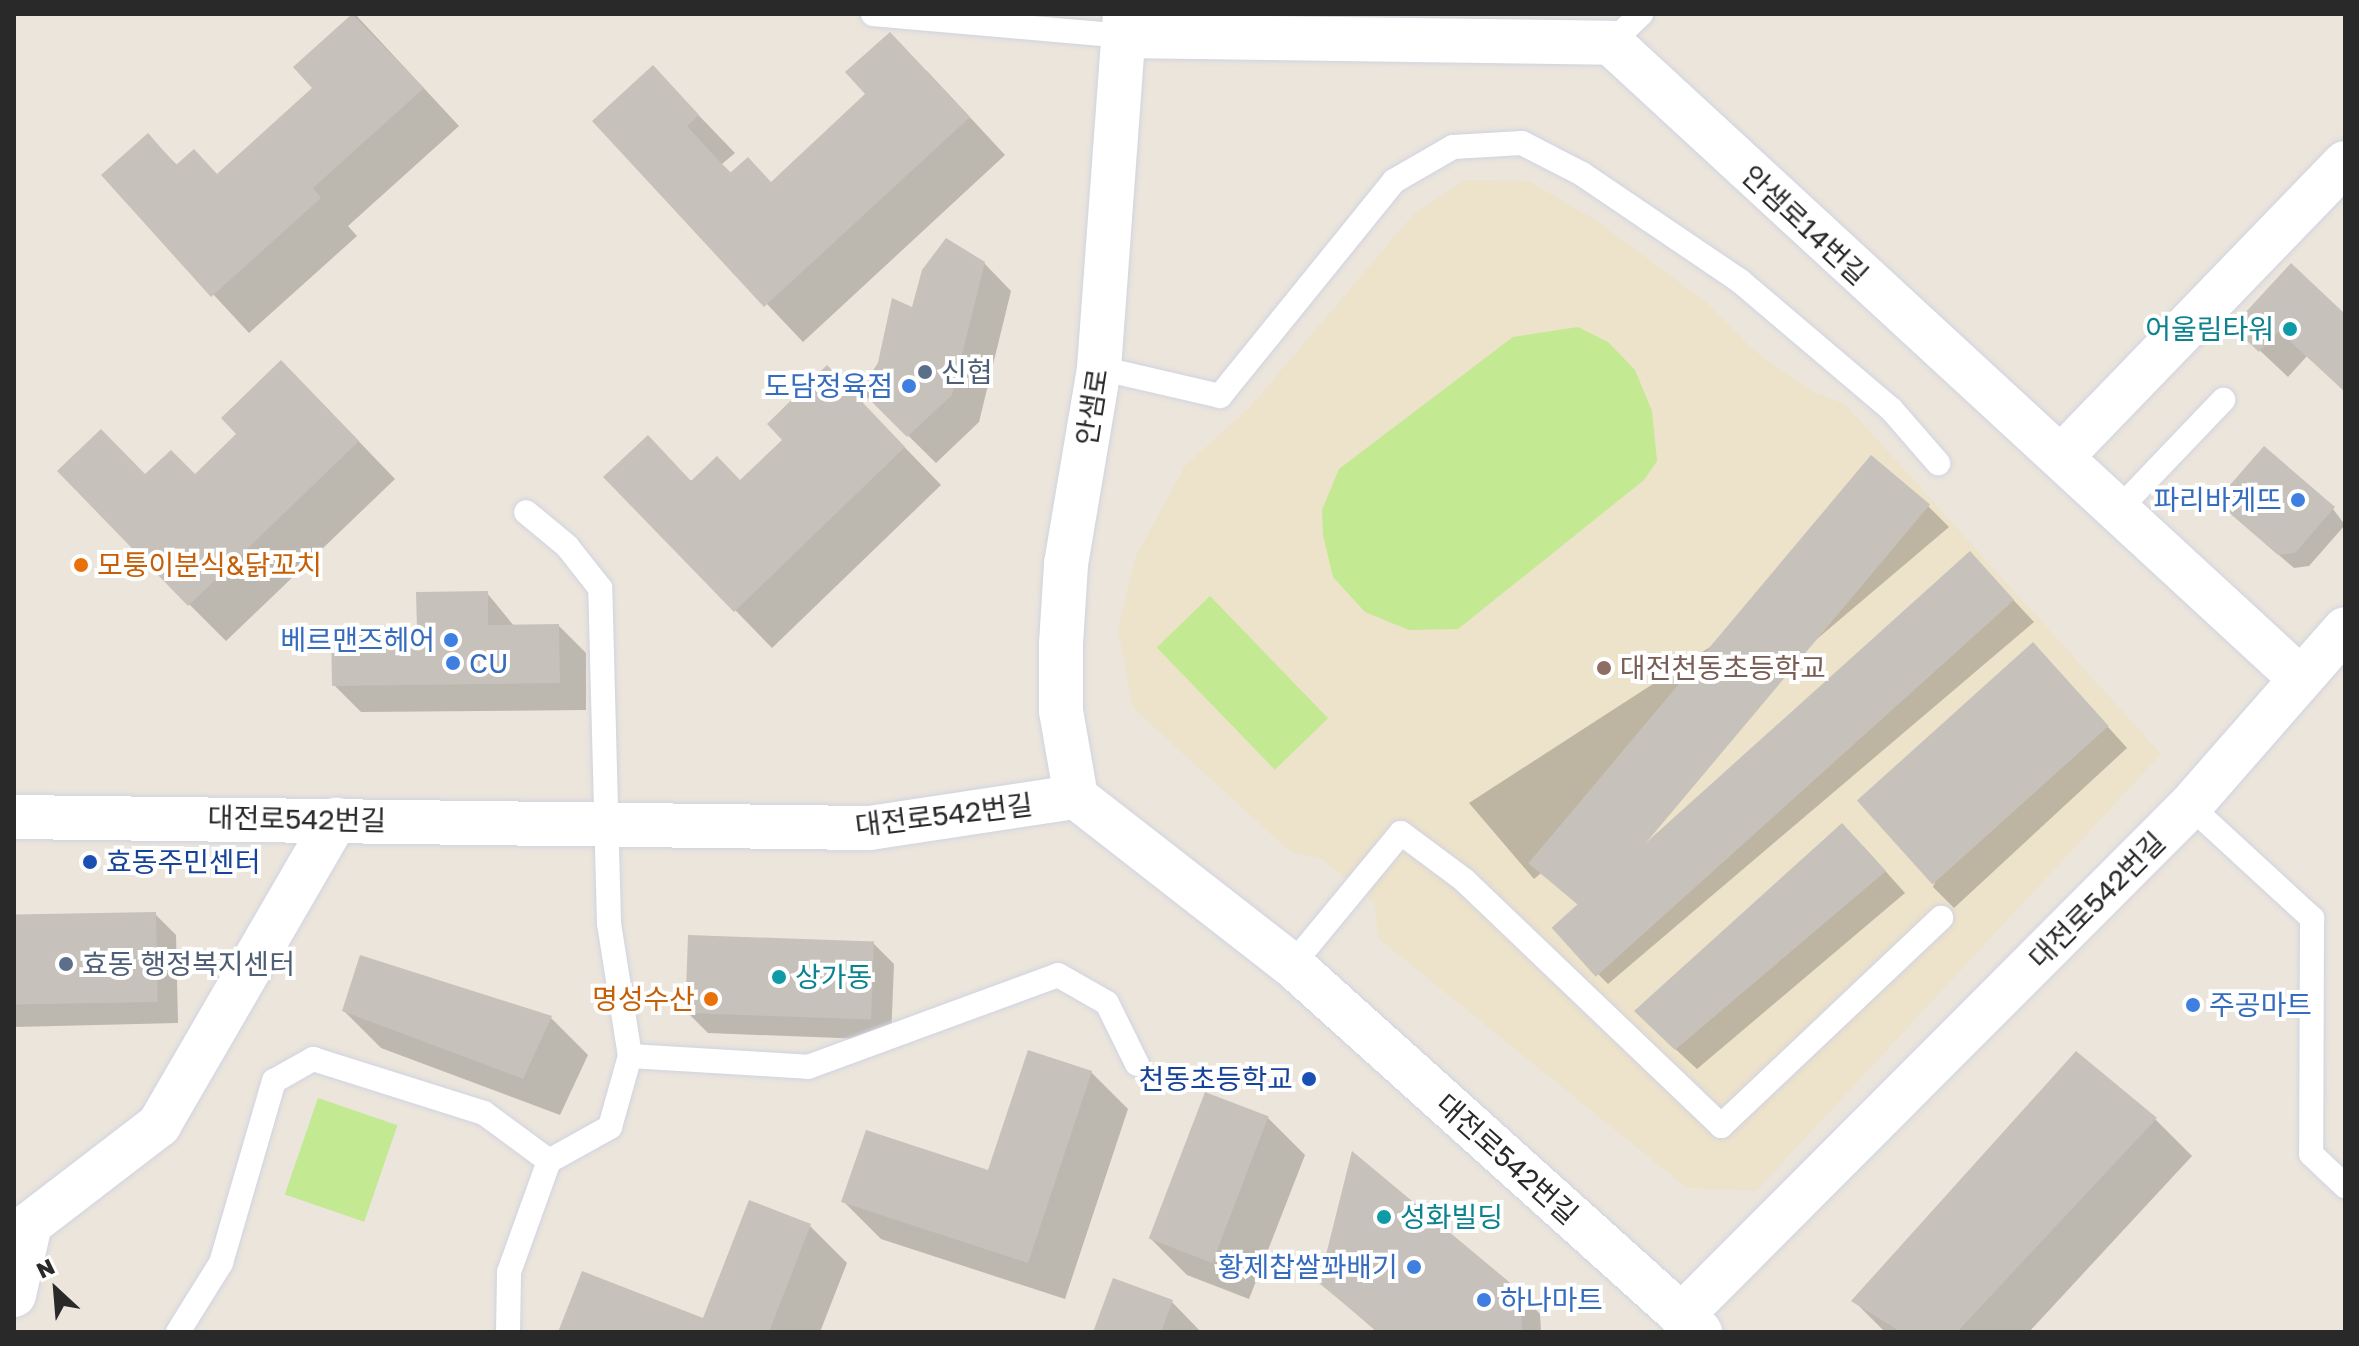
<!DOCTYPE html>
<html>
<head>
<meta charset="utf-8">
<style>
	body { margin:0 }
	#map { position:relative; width:2359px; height:1346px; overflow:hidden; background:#ebe5db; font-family:"Golos Text","Noto Sans KR",sans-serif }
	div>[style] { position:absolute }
	.education>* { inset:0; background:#ede2ca }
	.pitch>* { inset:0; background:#c3e993; transform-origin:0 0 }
	.shadow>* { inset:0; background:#0003 }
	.building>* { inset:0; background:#c7c1bb; transform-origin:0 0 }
	.roads { filter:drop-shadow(0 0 2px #d0d3e2) drop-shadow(0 0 2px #d0d3e2) }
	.lane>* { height:24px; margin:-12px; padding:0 12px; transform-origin:12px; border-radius:12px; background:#fff }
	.street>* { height:44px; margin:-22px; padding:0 22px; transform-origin:22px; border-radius:22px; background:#fff }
	.secondary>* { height:44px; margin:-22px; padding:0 22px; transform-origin:22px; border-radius:22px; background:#fff }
	.dots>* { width:22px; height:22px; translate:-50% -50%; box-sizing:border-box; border:4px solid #fff; border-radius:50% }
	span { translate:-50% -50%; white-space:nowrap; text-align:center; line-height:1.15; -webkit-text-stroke:8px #fff; paint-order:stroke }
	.street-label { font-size:28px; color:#292929 }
	.culture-label { font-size:28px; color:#0d838f }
	.right { translate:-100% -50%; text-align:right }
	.left { translate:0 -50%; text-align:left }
	.service-label { font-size:28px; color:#4e5e75 }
	.shop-label { font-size:28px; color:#366cbe }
	.food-label { font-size:28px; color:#c56008 }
	.education-label { font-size:28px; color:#785e54 }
	.transit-label { font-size:28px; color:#164399 }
	.frame { position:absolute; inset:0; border:16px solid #292929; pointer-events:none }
	.north { position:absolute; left:16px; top:1250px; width:80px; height:80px; -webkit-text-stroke:6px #fff; paint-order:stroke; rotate:334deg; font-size:22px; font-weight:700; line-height:32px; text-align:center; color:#292929 }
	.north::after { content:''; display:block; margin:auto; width:28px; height:36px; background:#292929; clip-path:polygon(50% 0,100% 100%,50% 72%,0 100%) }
</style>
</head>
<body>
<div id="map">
	<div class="education">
		<i style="clip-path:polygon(1464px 180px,1529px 181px,1598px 222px,1707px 303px,1753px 350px,1815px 393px,1845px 404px,2161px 754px,1756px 1191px,1687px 1188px,1378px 938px,1375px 904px,1322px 859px,1291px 852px,1133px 708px,1118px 628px,1136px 556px,1185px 466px,1251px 406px,1412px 216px)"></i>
	</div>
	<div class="pitch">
		<i style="clip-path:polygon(1578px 327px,1608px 342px,1635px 370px,1652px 411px,1657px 461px,1644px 480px,1458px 629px,1409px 630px,1365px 612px,1333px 577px,1323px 535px,1322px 510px,1339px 469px,1513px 337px)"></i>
		<i style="left:1210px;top:596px;width:170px;height:74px;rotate:46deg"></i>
		<i style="left:318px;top:1098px;width:84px;height:102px;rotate:19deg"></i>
	</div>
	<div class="shadow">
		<i style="clip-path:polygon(355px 14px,459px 126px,348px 226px,357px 236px,249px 333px,103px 175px,148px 136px,178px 166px,218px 176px,315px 89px,296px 67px)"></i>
		<i style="clip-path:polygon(653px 68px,735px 153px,722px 164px,732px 174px,772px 184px,868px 94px,927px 71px,1005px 155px,803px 342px,594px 121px)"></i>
		<i style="clip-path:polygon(984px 263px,1011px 291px,979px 422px,936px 463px,861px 389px,913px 310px)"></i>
		<i style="clip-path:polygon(2345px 316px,2345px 391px,2307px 356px,2288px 377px,2235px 327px)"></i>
		<i style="clip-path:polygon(318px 399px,395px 479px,226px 641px,189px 604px,146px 476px,195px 476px)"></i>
		<i style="clip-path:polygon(864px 405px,941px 485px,772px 648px,606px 477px,741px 482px)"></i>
		<i style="clip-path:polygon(1928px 506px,1949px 527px,1534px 879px,1469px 803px)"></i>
		<i style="clip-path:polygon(2333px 509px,2345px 525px,2309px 566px,2294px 568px,2232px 515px)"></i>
		<i style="clip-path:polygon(1990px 575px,2034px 622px,1608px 984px,1587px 963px)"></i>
		<i style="clip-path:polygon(487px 593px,514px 626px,559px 626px,586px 653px,586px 710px,361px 712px,334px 685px)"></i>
		<i style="clip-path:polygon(2033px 644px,2127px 748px,1954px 908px,1933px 887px)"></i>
		<i style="clip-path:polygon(1863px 846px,1905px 893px,1697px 1069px,1657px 1032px)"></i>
		<i style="clip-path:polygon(155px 914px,176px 935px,178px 1023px,14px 1027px,14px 917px)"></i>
		<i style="clip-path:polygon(873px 943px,894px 964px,891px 1040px,708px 1033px,687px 1012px)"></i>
		<i style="clip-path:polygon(344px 1011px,551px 1018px,588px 1055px,560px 1115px,381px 1048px)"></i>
		<i style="clip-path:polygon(1091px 1072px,1128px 1109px,1065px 1299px,881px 1239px,844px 1202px,989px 1172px)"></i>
		<i style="clip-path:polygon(1207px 1094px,1268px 1118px,1305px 1155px,1249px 1299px,1187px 1275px,1150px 1238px)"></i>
		<i style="clip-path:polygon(2155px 1119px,2192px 1156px,2029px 1332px,1885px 1332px,1854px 1301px)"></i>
		<i style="clip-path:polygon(810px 1226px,847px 1263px,820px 1332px,560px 1332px,704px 1320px)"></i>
		<i style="clip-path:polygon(1321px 1283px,1519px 1292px,1540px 1314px,1541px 1332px,1377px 1332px)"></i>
		<i style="clip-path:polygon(1172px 1302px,1201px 1332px,1095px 1332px)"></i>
	</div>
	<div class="building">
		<i style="clip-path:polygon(352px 14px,424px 88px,313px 188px,321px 198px,211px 297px,101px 175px,148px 133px,176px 165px,194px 149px,217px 174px,312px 88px,293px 67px)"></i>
		<i style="clip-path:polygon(890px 32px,970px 117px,764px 307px,592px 121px,653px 65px,699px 115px,687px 126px,730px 173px,748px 157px,771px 182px,865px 94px,845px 72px)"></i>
		<i style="clip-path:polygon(946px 238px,985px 262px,952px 395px,907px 437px,859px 389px,877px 367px,892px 298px,912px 307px,922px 270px)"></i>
		<i style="clip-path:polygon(2291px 263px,2345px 314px,2345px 392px,2279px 331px,2259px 352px,2232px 327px)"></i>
		<i style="clip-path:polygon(281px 360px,359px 441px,188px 606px,57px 471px,101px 429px,145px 474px,171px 450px,195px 474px,236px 434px,221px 418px)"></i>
		<i style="clip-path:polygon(827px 365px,905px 447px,734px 612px,603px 477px,648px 435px,691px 481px,717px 456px,740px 480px,782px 440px,767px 424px)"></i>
		<i style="clip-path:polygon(2264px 446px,2335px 507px,2295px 553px,2278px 555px,2216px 501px)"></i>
		<i style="left:1871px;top:455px;width:77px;height:533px;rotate:40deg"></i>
		<i style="left:1970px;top:551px;width:66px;height:563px;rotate:48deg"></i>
		<i style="clip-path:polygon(488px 591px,488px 625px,559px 624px,560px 683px,332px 686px,331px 631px,417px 629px,416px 592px)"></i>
		<i style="left:2033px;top:642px;width:113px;height:237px;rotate:48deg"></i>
		<i style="clip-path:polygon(1842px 823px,1886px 871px,1675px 1050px,1634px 1011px)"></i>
		<i style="left:156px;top:912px;width:90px;height:142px;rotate:89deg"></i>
		<i style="left:688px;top:935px;width:186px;height:78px;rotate:2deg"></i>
		<i style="clip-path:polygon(360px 955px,552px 1016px,523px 1079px,342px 1011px)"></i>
		<i style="clip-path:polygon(1028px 1050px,1092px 1071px,1028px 1263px,841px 1202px,866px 1130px,988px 1170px)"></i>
		<i style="clip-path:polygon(2076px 1051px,2157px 1118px,1957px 1332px,1901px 1332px,1851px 1301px)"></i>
		<i style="left:1205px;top:1092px;width:68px;height:157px;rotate:21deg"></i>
		<i style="clip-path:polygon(1352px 1151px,1520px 1291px,1522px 1332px,1378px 1332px,1319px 1283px)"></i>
		<i style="clip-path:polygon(749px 1200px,811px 1224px,769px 1332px,558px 1332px,582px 1271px,703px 1318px)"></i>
		<i style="clip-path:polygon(1113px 1278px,1173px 1300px,1161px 1332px,1093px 1332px)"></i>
	</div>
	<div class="roads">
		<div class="lane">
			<i style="left:873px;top:14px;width:252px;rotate:5deg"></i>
			<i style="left:1611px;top:43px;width:42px;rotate:-44deg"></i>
			<i style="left:1099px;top:368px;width:124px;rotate:13deg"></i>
			<i style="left:1220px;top:396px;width:277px;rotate:-51deg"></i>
			<i style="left:1394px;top:181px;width:68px;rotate:-30deg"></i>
			<i style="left:1453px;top:147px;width:69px;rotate:-3.3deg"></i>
			<i style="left:1522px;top:143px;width:68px;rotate:27.3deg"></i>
			<i style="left:1582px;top:174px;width:191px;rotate:34.1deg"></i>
			<i style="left:1740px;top:281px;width:198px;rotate:40.3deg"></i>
			<i style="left:1891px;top:409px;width:72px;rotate:49deg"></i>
			<i style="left:2119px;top:509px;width:151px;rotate:-46.3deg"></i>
			<i style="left:2190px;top:806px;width:166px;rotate:42.6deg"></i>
			<i style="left:2312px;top:918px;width:236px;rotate:90.2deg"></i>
			<i style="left:2311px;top:1154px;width:47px;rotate:43.3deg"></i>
			<i style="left:1292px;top:965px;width:171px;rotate:-50.5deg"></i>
			<i style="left:1401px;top:833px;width:79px;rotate:36.7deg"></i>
			<i style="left:1464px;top:880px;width:356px;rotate:43.7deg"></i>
			<i style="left:1721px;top:1126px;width:303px;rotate:-43.4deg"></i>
			<i style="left:630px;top:1056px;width:178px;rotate:3.5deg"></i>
			<i style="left:808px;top:1067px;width:266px;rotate:-20.2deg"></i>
			<i style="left:1058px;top:975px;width:56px;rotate:29.7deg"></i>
			<i style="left:1107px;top:1003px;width:68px;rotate:63.8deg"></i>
			<i style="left:178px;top:1332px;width:81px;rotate:-58.1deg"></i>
			<i style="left:221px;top:1263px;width:190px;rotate:-73.8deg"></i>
			<i style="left:274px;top:1081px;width:45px;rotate:-29.4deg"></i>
			<i style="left:313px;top:1059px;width:179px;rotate:17.5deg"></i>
			<i style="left:484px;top:1113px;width:81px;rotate:36.4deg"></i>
			<i style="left:508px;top:1332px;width:60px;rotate:-89deg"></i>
			<i style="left:509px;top:1272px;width:118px;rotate:-70.2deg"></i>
			<i style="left:549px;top:1161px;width:70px;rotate:-29.1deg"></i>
			<i style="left:610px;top:1127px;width:74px;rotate:-74.3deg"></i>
			<i style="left:630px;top:1056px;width:135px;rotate:-99deg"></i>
			<i style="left:609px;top:923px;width:335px;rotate:-91.5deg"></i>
			<i style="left:600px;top:588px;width:53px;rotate:-128.2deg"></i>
			<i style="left:567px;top:546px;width:53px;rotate:-140.3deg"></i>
		</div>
		<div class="street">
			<i style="left:1124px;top:36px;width:487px;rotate:0.8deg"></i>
			<i style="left:1611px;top:43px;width:938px;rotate:42.67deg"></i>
			<i style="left:2062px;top:456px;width:407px;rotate:-46deg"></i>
			<i style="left:14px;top:1295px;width:73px;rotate:-77.3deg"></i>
			<i style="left:30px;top:1224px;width:163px;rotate:-37.5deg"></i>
			<i style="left:159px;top:1125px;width:353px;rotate:-59.9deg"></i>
			<i style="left:1681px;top:1316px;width:721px;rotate:-45.06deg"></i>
			<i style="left:2190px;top:806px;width:235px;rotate:-48.8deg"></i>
		</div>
		<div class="secondary">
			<i style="left:1076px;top:797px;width:87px;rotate:-99.9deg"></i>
			<i style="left:1061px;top:711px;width:67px;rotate:-90deg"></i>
			<i style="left:1061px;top:644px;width:80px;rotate:-86.4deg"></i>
			<i style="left:1066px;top:564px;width:199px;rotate:-80.4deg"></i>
			<i style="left:1099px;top:368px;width:355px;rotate:-85.8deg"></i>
			<i style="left:14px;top:817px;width:856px;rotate:0.74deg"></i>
			<i style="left:870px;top:828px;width:208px;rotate:-8.6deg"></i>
			<i style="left:1076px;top:797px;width:274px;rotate:37.9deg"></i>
			<i style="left:1292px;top:965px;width:549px;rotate:41.97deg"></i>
		</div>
	</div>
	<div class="dots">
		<i style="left:2290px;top:329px;background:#0f9aa8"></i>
		<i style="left:925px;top:372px;background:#5c6f8a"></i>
		<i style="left:909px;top:386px;background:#3f7fe0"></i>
		<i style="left:2298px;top:500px;background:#3f7fe0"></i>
		<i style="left:81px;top:565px;background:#e8710a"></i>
		<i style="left:451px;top:640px;background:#3f7fe0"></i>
		<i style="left:453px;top:663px;background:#3f7fe0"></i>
		<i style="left:1604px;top:668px;background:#8d6e63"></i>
		<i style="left:90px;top:862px;background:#1a4fb4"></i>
		<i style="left:66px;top:964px;background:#5c6f8a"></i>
		<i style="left:779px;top:977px;background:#0f9aa8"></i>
		<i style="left:711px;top:999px;background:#e8710a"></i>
		<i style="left:2193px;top:1005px;background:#3f7fe0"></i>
		<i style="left:1309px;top:1079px;background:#1a4fb4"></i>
		<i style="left:1384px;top:1217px;background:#0f9aa8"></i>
		<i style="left:1414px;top:1267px;background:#3f7fe0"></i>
		<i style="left:1484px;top:1300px;background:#3f7fe0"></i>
	</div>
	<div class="street-label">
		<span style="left:1805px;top:225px;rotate:43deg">안샘로14번길</span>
		<span style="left:1092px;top:407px;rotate:-81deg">안샘로</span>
		<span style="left:944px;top:815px;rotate:-7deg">대전로542번길</span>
		<span style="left:297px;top:819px;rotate:1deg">대전로542번길</span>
		<span style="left:2097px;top:900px;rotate:-45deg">대전로542번길</span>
		<span style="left:1507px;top:1159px;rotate:42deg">대전로542번길</span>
	</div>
	<div class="culture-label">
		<span class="right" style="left:2274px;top:329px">어울림타워</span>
		<span class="left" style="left:795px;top:977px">상가동</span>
		<span class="left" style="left:1400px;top:1217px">성화빌딩</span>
	</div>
	<div class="service-label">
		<span class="left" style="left:941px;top:372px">신협</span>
		<span class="left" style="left:82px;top:964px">효동 행정복지센터</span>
	</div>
	<div class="shop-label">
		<span class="right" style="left:893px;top:386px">도담정육점</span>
		<span class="right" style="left:2282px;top:500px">파리바게뜨</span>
		<span class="right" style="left:435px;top:640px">베르맨즈헤어</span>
		<span class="left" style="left:469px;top:663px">CU</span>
		<span class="left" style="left:2209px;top:1005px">주공마트</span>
		<span class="right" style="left:1398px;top:1267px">황제찹쌀꽈배기</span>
		<span class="left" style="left:1500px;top:1300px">하나마트</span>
	</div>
	<div class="food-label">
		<span class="left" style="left:97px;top:565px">모퉁이분식&amp;닭꼬치</span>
		<span class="right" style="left:695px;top:999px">명성수산</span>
	</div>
	<div class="education-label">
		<span class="left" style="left:1620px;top:668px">대전천동초등학교</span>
	</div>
	<div class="transit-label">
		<span class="left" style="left:106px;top:862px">효동주민센터</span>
		<span class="right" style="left:1293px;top:1079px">천동초등학교</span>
	</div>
	<div class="frame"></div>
	<div class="north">N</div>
</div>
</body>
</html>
